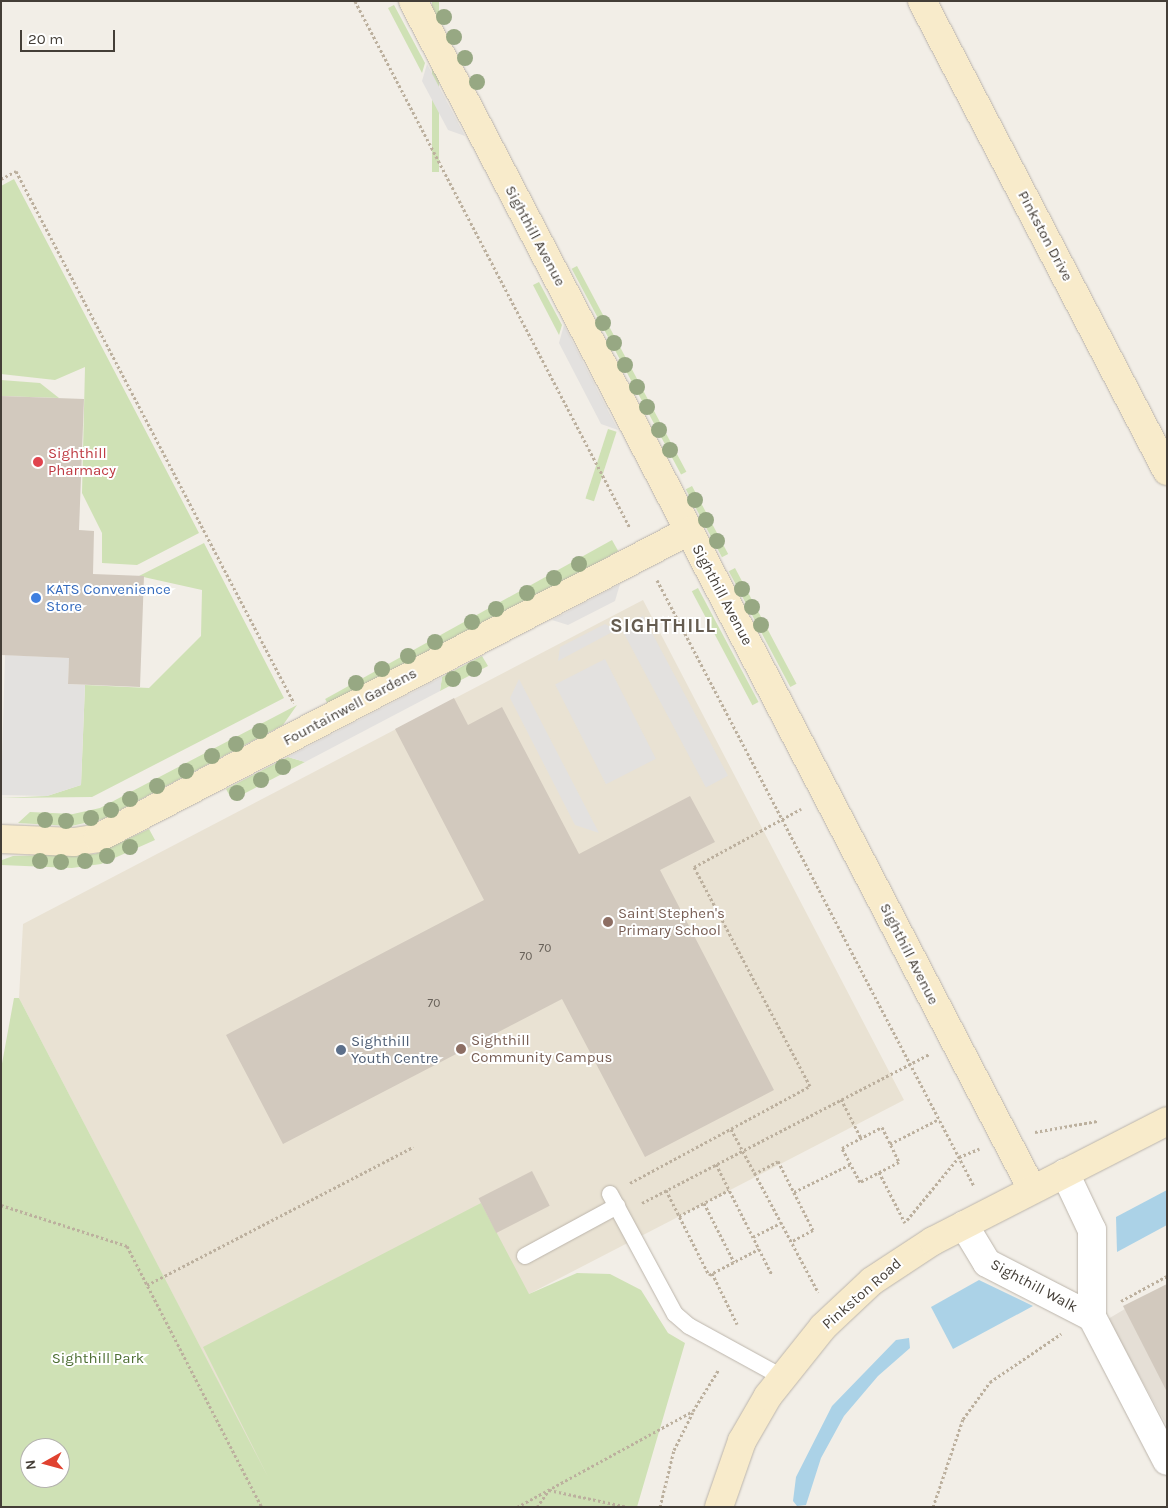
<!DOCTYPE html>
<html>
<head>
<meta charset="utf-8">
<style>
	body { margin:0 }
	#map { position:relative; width:1168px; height:1508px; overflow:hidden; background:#f2eee7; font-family:Karla,sans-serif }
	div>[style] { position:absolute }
	.residential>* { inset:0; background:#e5dfd6 }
	.education>* { inset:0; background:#e9e2d3 }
	.green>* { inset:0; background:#cfe1b5; transform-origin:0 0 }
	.parking>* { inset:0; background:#e3e1df; transform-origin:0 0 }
	.water>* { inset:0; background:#abd2e7 }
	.building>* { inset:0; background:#d2c9be; transform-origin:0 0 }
	.path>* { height:3px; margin-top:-1.5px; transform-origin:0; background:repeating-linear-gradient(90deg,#bcb09e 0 2.5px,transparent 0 5px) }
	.roads { filter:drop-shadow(0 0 1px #bcb5ab) drop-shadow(0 0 1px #bcb5ab) }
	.lane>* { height:16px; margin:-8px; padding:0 8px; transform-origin:8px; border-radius:8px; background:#fff }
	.street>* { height:28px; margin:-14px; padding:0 14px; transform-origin:14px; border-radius:14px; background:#fff }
	.secondary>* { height:28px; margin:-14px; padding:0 14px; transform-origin:14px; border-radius:14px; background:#f8ebcb }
	.trees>* { width:16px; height:16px; margin:-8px; border-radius:50%; background:#97a883 }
	.dots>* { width:14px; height:14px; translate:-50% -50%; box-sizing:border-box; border:2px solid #fff; border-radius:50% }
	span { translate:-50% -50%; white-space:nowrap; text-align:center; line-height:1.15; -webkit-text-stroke:4px #fff; paint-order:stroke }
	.number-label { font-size:12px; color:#686159 }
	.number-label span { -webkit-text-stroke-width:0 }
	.street-label { font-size:15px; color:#443e37 }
	.health-label { font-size:15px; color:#be3a42 }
	.left { translate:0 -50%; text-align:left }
	.shop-label { font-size:15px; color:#366cbe }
	.education-label { font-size:15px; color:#785e54 }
	.service-label { font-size:15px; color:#4e5e75 }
	.park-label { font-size:15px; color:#4c6e32 }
	.district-label { font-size:20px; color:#655c50; font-weight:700; letter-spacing:1px }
	.frame { position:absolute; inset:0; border:2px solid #443e37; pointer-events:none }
	.north { position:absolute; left:20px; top:1438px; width:50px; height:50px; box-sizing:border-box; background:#fff; border:1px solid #b4b2af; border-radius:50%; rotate:263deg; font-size:14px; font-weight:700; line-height:20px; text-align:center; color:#443e37 }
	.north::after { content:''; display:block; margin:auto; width:18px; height:22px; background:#e04230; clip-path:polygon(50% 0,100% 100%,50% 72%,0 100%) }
	.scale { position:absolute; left:20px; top:30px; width:95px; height:22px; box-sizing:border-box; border:2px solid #443e37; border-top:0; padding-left:6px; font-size:15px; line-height:18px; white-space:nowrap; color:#443e37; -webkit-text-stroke:4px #fff; paint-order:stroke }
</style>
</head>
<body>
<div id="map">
	<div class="residential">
		<i style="clip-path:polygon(1167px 1284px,1167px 1426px,1108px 1319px)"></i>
	</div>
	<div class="education">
		<i style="clip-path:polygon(643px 600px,904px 1100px,529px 1294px,377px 1507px,283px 1507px,19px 998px,23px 924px)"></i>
	</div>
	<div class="green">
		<i style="left:432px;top:1px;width:7px;height:171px"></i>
		<i style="clip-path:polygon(394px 5px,425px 63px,422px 73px,388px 8px)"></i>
		<i style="clip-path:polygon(14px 179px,199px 533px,137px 565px,102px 563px,102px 533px,82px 493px,85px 367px,55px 380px,1px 374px,1px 186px)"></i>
		<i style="left:577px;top:266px;width:233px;height:6px;rotate:62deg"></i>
		<i style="clip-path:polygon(539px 282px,562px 325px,559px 335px,533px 285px)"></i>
		<i style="clip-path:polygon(1px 380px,40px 383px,59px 398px,1px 396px)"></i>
		<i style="left:608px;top:429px;width:9px;height:73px;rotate:18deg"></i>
		<i style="left:692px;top:486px;width:77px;height:7px;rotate:62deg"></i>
		<i style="left:612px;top:540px;width:13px;height:328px;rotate:61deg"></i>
		<i style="clip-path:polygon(204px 543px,284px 698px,92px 797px,1px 798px,47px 796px,81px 785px,85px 685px,149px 688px,201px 636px,202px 590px,139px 576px)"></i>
		<i style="left:735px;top:568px;width:131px;height:7px;rotate:62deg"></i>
		<i style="left:698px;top:588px;width:129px;height:7px;rotate:62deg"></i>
		<i style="clip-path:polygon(482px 656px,488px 666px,440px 691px,442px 677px)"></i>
		<i style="clip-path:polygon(297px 705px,283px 725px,103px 819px,71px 826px,18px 823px,30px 812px,73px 814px,100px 808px)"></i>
		<i style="clip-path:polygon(288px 757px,305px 762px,232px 800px,226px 789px)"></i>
		<i style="clip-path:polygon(149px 829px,155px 840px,101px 864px,72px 868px,1px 865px,2px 860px,13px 856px,95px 854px)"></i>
		<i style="clip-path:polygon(evenodd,14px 998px,19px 998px,268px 1477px,203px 1347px,481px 1203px,529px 1294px,577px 1273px,610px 1274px,641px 1290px,668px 1333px,685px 1343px,637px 1507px,1px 1507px,1px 1069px,14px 998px,30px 1448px,60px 1448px,60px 1478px,30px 1478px,30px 1448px)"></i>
	</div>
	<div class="parking">
		<i style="clip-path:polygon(427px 64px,465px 136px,448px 130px,422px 81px)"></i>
		<i style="clip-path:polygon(564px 325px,618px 430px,601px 424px,559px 343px)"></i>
		<i style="clip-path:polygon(620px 584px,615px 601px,568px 625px,552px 620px)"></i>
		<i style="left:643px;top:616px;width:181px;height:25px;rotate:62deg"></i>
		<i style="clip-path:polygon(605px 624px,616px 630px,558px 661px,560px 647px)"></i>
		<i style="clip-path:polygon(5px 655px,69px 658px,68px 684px,85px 685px,81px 785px,47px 796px,1px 795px)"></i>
		<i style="left:605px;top:659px;width:112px;height:56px;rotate:63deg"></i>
		<i style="clip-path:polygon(442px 677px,440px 691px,305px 762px,288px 757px)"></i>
		<i style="clip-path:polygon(519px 679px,599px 833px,575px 825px,510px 698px)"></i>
	</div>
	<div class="water">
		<i style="clip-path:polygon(1167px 1190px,1167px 1225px,1117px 1252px,1116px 1217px)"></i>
		<i style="clip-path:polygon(979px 1280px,1033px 1306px,953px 1349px,931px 1307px)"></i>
		<i style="clip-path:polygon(909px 1338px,910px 1348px,878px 1376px,844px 1416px,821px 1458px,806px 1505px,797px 1506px,793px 1501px,796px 1477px,832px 1406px,896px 1340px)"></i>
	</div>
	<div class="building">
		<i style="clip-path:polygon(1px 396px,84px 399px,79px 530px,94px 531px,93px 574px,144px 576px,140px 687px,68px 684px,69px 658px,1px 655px)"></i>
		<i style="clip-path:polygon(454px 698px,468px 725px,502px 707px,579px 854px,690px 796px,715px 842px,660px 870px,774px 1090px,645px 1157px,562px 999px,283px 1144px,226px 1035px,484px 900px,395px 729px)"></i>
		<i style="left:532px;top:1171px;width:39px;height:60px;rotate:63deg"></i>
		<i style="clip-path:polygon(1167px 1284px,1167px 1392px,1123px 1306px)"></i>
	</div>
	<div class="path">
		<i style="left:355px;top:1px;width:594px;rotate:62.44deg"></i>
		<i style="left:1px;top:179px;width:17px;rotate:-28deg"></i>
		<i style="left:16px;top:171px;width:600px;rotate:62.41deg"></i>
		<i style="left:657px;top:580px;width:684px;rotate:62.39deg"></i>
		<i style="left:841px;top:1099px;width:44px;rotate:62.9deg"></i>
		<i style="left:882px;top:1127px;width:39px;rotate:64deg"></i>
		<i style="left:899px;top:1162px;width:44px;rotate:152.9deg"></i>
		<i style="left:860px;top:1182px;width:38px;rotate:-118deg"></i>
		<i style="left:842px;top:1148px;width:45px;rotate:-27.7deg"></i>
		<i style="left:731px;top:1129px;width:185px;rotate:61.9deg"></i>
		<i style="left:1035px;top:1132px;width:63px;rotate:-10.1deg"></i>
		<i style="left:890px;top:1144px;width:55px;rotate:-27deg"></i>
		<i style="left:716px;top:1164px;width:124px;rotate:63.2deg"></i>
		<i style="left:879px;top:1172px;width:57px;rotate:63deg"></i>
		<i style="left:754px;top:1174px;width:27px;rotate:-28deg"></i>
		<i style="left:778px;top:1161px;width:77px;rotate:63.1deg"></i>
		<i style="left:813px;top:1230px;width:24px;rotate:152deg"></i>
		<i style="left:630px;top:1183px;width:204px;rotate:-28.3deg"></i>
		<i style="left:810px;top:1086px;width:248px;rotate:-117.9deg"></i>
		<i style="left:694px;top:867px;width:122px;rotate:-28.5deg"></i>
		<i style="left:666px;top:1190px;width:95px;rotate:63.2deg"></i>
		<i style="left:709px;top:1275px;width:56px;rotate:-27.5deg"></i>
		<i style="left:794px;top:1192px;width:64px;rotate:-26.2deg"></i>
		<i style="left:642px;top:1203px;width:323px;rotate:-27.4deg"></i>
		<i style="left:704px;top:1203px;width:66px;rotate:63deg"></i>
		<i style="left:1px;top:1205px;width:133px;rotate:18deg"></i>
		<i style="left:127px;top:1246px;width:294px;rotate:62.7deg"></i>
		<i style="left:679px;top:1216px;width:56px;rotate:-27.5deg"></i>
		<i style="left:907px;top:1220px;width:82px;rotate:-50.5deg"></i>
		<i style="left:959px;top:1157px;width:22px;rotate:-22deg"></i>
		<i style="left:753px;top:1237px;width:34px;rotate:-27deg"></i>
		<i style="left:712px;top:1273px;width:57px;rotate:63.9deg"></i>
		<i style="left:147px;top:1285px;width:300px;rotate:-27.4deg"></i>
		<i style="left:1121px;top:1301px;width:52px;rotate:-28.5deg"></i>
		<i style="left:517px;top:1507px;width:200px;rotate:-28.6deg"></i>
		<i style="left:693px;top:1411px;width:49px;rotate:-58.2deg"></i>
		<i style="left:537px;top:1507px;width:21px;rotate:-55deg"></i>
		<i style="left:549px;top:1490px;width:81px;rotate:12.1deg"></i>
		<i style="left:660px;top:1507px;width:59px;rotate:-76.2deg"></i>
		<i style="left:674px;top:1450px;width:42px;rotate:-63.4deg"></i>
		<i style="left:933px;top:1507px;width:93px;rotate:-71.2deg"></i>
		<i style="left:963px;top:1419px;width:46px;rotate:-53.9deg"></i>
		<i style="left:990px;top:1382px;width:86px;rotate:-34.1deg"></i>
	</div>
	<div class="roads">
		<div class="lane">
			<i style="left:610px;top:1194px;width:136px;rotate:61.6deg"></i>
			<i style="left:675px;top:1314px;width:18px;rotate:41deg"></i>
			<i style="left:689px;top:1326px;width:106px;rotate:28.7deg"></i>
			<i style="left:525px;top:1256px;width:105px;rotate:-28.5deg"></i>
		</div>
		<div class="street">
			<i style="left:1065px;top:1173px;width:63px;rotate:64.7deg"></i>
			<i style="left:1092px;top:1230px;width:87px;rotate:90deg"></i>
			<i style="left:964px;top:1225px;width:44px;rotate:58.8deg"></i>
			<i style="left:987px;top:1263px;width:118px;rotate:27.2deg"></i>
			<i style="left:1092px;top:1317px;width:162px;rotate:62.5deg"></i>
		</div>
		<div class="secondary">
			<i style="left:413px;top:1px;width:1340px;rotate:62.48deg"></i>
			<i style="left:922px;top:1px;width:530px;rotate:62.47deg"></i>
			<i style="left:1px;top:839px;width:73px;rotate:2.4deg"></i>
			<i style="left:74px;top:842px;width:24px;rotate:-9deg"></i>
			<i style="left:98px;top:838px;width:666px;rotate:-27.45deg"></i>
			<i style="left:719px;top:1507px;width:70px;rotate:-70.8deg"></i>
			<i style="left:742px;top:1441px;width:52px;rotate:-60deg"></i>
			<i style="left:768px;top:1396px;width:88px;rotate:-51.4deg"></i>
			<i style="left:823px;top:1327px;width:67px;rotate:-43.2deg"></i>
			<i style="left:872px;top:1281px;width:73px;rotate:-33.3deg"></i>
			<i style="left:933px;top:1241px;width:263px;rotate:-27.1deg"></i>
		</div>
	</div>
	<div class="trees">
		<i style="left:444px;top:17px"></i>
		<i style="left:454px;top:37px"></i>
		<i style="left:465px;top:58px"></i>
		<i style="left:477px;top:82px"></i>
		<i style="left:603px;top:323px"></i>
		<i style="left:614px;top:343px"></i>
		<i style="left:625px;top:365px"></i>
		<i style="left:637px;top:387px"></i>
		<i style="left:647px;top:407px"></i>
		<i style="left:659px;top:430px"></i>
		<i style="left:670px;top:450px"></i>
		<i style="left:695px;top:500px"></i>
		<i style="left:706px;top:520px"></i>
		<i style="left:717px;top:541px"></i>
		<i style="left:579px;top:564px"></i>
		<i style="left:554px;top:578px"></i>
		<i style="left:742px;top:589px"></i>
		<i style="left:527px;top:593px"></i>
		<i style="left:752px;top:607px"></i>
		<i style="left:496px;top:609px"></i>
		<i style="left:472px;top:622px"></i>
		<i style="left:761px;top:625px"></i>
		<i style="left:435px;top:642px"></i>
		<i style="left:408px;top:656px"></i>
		<i style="left:382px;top:669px"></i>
		<i style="left:474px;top:669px"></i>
		<i style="left:453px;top:679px"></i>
		<i style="left:356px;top:683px"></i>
		<i style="left:260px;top:731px"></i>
		<i style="left:236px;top:744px"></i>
		<i style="left:212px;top:756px"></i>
		<i style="left:283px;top:767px"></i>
		<i style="left:186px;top:771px"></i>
		<i style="left:261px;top:780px"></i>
		<i style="left:157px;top:786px"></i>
		<i style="left:237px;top:793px"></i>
		<i style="left:130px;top:799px"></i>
		<i style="left:111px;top:810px"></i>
		<i style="left:91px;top:818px"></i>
		<i style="left:45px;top:820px"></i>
		<i style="left:66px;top:821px"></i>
		<i style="left:130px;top:847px"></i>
		<i style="left:107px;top:856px"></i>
		<i style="left:40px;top:861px"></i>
		<i style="left:85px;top:861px"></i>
		<i style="left:61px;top:862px"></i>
	</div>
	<div class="dots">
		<i style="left:38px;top:462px;background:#e0444e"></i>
		<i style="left:36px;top:598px;background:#3f7fe0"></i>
		<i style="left:608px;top:922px;background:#8d6e63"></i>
		<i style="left:461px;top:1049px;background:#8d6e63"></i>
		<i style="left:341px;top:1050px;background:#5c6f8a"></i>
	</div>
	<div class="number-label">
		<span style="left:545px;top:949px">70</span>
		<span style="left:526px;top:957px">70</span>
		<span style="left:434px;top:1004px">70</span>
	</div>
	<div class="street-label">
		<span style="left:535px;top:236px;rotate:62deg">Sighthill Avenue</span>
		<span style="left:1045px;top:236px;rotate:62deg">Pinkston Drive</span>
		<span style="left:722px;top:595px;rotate:62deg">Sighthill Avenue</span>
		<span style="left:350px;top:707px;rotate:-28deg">Fountainwell Gardens</span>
		<span style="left:909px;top:954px;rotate:63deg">Sighthill Avenue</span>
		<span style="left:1034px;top:1286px;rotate:28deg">Sighthill Walk</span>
		<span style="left:862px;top:1294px;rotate:-41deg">Pinkston Road</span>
	</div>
	<div class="health-label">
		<span class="left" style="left:48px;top:462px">Sighthill<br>Pharmacy</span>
	</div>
	<div class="shop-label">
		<span class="left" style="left:46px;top:598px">KATS Convenience<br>Store</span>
	</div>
	<div class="education-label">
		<span class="left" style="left:618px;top:922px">Saint Stephen's<br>Primary School</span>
		<span class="left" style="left:471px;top:1049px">Sighthill<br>Community Campus</span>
	</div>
	<div class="service-label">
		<span class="left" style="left:351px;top:1050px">Sighthill<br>Youth Centre</span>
	</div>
	<div class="park-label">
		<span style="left:98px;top:1359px">Sighthill Park</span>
	</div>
	<div class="district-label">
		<span style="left:663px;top:625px">SIGHTHILL</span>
	</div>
	<div class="frame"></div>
	<div class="north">N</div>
	<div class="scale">20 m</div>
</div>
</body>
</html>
